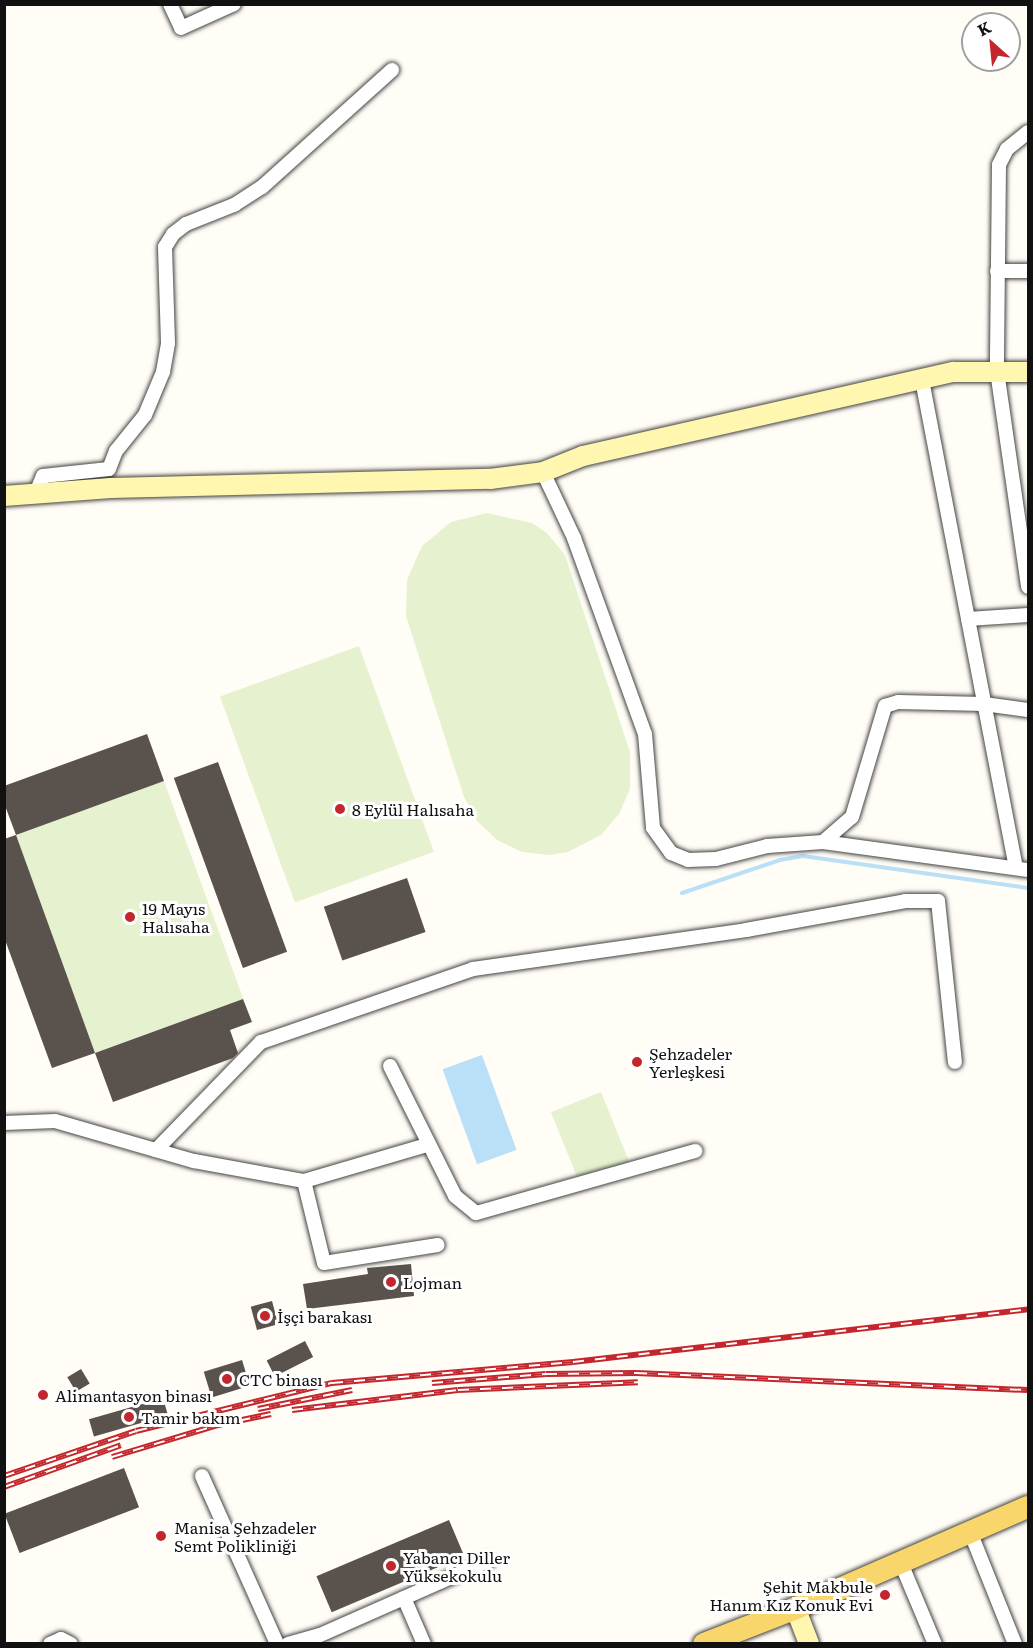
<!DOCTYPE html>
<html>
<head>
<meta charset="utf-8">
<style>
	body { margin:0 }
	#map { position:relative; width:1033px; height:1648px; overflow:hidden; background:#fffdf5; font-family:Literata,serif }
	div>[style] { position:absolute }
	.pitch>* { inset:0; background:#e6f2cf; transform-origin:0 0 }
	.water>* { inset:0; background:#b9e0f7; transform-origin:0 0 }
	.stream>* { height:4px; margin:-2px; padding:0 2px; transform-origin:2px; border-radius:2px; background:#b9e0f7 }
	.building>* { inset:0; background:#5a524d; transform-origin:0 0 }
	.roads { filter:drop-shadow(0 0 2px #444) drop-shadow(0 0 2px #444) }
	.street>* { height:14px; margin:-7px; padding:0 7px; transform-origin:7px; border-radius:7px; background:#fff }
	.secondary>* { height:20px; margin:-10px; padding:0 10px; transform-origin:10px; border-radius:10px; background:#fff6b0 }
	.primary>* { height:22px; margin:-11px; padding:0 11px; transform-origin:11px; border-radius:11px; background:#f9d66b }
	.rail>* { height:6px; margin-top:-3px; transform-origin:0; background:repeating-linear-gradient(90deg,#fff 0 11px,#c4262e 0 22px); box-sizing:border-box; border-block:2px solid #c4262e }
	.dots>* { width:16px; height:16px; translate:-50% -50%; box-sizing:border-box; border:3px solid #fff; border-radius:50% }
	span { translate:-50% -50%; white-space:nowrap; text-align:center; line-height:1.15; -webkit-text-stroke:6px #fff; paint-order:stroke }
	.poi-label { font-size:16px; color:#111 }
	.left { translate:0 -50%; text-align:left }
	.right { translate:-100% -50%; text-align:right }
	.frame { position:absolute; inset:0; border:6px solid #111; pointer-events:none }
	.north { position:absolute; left:961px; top:12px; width:60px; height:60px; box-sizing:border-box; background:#fff; border:2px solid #a0a0a0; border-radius:50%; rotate:333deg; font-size:16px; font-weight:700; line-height:24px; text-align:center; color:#111 }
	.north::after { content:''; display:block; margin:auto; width:21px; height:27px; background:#c4262e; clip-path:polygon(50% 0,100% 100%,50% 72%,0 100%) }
</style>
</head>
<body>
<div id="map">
	<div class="pitch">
		<i style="clip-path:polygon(487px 513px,532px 523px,547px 533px,565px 555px,630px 752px,630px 789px,619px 814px,601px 835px,568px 852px,549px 855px,522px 852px,497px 840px,477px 821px,464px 797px,406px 616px,407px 580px,422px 546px,451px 522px)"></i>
		<i style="left:359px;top:646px;width:219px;height:148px;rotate:70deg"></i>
		<i style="left:164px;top:781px;width:232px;height:158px;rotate:70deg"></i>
		<i style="left:601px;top:1092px;width:75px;height:54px;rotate:68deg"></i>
	</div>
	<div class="water">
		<i style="left:482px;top:1055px;width:101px;height:42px;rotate:70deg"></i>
	</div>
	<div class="stream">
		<i style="left:682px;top:893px;width:103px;rotate:-18.6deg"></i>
		<i style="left:780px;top:860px;width:23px;rotate:-10deg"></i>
		<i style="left:803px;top:856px;width:227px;rotate:8.1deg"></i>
	</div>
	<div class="building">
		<i style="clip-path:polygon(147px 734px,164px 781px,16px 835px,4px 803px,4px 786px)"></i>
		<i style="left:218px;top:762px;width:202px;height:47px;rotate:70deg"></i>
		<i style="clip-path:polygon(16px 835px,95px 1053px,52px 1068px,4px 937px,4px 839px)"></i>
		<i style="left:407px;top:878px;width:57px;height:88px;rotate:71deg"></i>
		<i style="clip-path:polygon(243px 999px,252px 1022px,230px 1030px,238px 1053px,233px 1058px,113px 1102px,95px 1053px)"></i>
		<i style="clip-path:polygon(411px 1264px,414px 1296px,307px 1309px,303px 1284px,368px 1274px,367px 1268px)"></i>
		<i style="left:272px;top:1301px;width:24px;height:22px;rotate:75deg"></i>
		<i style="left:305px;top:1341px;width:18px;height:43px;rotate:63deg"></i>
		<i style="left:242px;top:1360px;width:27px;height:40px;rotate:73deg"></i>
		<i style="left:81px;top:1369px;width:17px;height:16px;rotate:59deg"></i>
		<i style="left:163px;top:1398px;width:18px;height:77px;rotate:74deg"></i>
		<i style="left:124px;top:1468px;width:42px;height:128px;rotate:69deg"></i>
		<i style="left:449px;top:1520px;width:39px;height:144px;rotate:67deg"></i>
	</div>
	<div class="roads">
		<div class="street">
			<i style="left:170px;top:4px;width:26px;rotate:65deg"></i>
			<i style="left:181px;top:28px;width:58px;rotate:-24.4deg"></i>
			<i style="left:1028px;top:132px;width:27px;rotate:141deg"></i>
			<i style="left:1007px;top:149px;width:18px;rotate:117deg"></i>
			<i style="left:999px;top:165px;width:206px;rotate:90.6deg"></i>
			<i style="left:997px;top:371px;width:218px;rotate:81.8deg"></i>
			<i style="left:997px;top:271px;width:31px"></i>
			<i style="left:922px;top:380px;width:497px;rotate:79.1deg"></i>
			<i style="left:543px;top:472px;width:73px;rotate:64.8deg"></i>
			<i style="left:574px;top:538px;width:208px;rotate:70.1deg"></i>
			<i style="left:645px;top:734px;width:94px;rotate:85.1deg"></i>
			<i style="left:653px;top:828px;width:31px;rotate:54deg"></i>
			<i style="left:671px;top:853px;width:18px;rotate:22deg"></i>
			<i style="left:688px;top:860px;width:28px;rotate:-2deg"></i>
			<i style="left:716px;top:859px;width:53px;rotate:-14.3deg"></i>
			<i style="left:767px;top:846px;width:56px;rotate:-4.1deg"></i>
			<i style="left:823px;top:842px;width:207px;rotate:7.8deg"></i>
			<i style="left:36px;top:493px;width:18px;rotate:-68deg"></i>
			<i style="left:43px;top:476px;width:66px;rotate:-6.1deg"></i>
			<i style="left:109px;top:469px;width:19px;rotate:-69deg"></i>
			<i style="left:116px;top:451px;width:46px;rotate:-51.1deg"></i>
			<i style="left:145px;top:415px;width:47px;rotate:-67.3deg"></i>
			<i style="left:163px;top:372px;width:29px;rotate:-80deg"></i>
			<i style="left:168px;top:343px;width:96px;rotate:-91.8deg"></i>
			<i style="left:165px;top:247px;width:15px;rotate:-58deg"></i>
			<i style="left:173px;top:234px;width:16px;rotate:-38deg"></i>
			<i style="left:186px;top:224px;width:52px;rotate:-21.6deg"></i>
			<i style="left:234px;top:205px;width:33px;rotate:-33deg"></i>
			<i style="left:262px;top:187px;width:175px;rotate:-42deg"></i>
			<i style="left:968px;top:619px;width:60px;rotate:-3.8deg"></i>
			<i style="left:823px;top:842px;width:38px;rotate:-41deg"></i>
			<i style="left:852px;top:817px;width:116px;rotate:-73.4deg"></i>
			<i style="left:885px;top:706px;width:14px;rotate:-17deg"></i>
			<i style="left:898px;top:702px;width:86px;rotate:1.3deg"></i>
			<i style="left:984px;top:704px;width:44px;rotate:7.8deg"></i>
			<i style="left:390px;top:1066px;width:145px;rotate:63.4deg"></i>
			<i style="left:455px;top:1196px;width:27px;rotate:39deg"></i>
			<i style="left:476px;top:1213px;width:228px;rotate:-15.8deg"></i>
			<i style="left:4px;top:1123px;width:51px;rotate:-2.2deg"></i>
			<i style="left:55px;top:1121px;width:145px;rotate:16.1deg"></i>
			<i style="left:194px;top:1161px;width:112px;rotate:10.3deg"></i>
			<i style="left:304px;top:1181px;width:128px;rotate:-16.3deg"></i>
			<i style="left:156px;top:1150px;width:151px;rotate:-45.8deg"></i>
			<i style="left:261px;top:1042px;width:224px;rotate:-19deg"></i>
			<i style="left:473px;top:969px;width:276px;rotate:-8.1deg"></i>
			<i style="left:746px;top:930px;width:162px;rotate:-10.3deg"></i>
			<i style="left:905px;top:901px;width:33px"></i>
			<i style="left:938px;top:901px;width:162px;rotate:84deg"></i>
			<i style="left:304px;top:1181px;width:84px;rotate:76.3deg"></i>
			<i style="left:324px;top:1263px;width:115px;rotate:-9deg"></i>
			<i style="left:202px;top:1476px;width:184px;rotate:65.9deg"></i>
			<i style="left:973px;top:1539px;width:113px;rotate:68.2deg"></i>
			<i style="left:903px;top:1568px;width:82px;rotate:67.2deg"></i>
			<i style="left:404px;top:1598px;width:50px;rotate:66.5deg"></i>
			<i style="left:50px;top:1644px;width:12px;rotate:-24deg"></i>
			<i style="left:61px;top:1639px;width:11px;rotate:27deg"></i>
			<i style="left:288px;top:1644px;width:33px;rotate:-16deg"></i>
			<i style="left:320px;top:1635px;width:184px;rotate:-23.8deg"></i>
		</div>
		<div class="secondary">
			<i style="left:4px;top:496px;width:107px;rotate:-4.3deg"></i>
			<i style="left:111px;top:488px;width:379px;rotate:-1.4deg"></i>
			<i style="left:490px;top:479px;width:53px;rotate:-7.5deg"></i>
			<i style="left:543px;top:472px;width:43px;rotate:-21.8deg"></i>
			<i style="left:583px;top:456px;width:380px;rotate:-12.8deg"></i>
			<i style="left:954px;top:372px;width:74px"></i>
			<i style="left:798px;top:1615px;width:31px;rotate:69deg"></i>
		</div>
		<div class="primary">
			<i style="left:704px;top:1644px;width:97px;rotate:-21.3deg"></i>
			<i style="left:794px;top:1609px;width:255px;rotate:-23.6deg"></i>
		</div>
	</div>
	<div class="rail">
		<i style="left:432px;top:1383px;width:114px;rotate:-4.5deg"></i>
		<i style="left:546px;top:1374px;width:90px;rotate:-0.6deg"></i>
		<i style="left:636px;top:1373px;width:392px;rotate:2.5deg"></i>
		<i style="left:258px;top:1409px;width:96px;rotate:-11.4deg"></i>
		<i style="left:292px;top:1410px;width:167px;rotate:-6.9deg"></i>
		<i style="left:458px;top:1390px;width:180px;rotate:-2.5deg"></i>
		<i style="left:112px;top:1457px;width:111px;rotate:-16.8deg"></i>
		<i style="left:218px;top:1425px;width:54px;rotate:-11.7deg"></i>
		<i style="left:4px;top:1476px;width:139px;rotate:-18.8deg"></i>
		<i style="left:136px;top:1431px;width:202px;rotate:-13.8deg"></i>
		<i style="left:332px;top:1383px;width:242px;rotate:-5deg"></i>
		<i style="left:573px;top:1362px;width:458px;rotate:-6.6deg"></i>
		<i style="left:4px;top:1487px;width:124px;rotate:-19.7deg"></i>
	</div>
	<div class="dots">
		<i style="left:340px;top:809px;background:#c4262e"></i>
		<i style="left:130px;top:917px;background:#c4262e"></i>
		<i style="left:637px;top:1062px;background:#c4262e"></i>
		<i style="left:391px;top:1282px;background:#c4262e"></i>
		<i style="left:265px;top:1316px;background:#c4262e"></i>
		<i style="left:227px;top:1379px;background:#c4262e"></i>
		<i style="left:43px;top:1395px;background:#c4262e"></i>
		<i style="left:129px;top:1417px;background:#c4262e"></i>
		<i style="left:161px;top:1536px;background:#c4262e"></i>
		<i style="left:391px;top:1566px;background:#c4262e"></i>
		<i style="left:885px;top:1595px;background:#c4262e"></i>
	</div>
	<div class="poi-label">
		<span class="left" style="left:352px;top:809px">8 Eylül Halısaha</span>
		<span class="left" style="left:142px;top:917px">19 Mayıs<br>Halısaha</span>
		<span class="left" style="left:649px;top:1062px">Şehzadeler<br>Yerleşkesi</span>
		<span class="left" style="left:403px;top:1282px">Lojman</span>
		<span class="left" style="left:277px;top:1316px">İşçi barakası</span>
		<span class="left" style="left:239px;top:1379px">CTC binası</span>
		<span class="left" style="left:55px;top:1395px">Alimantasyon binası</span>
		<span class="left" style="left:141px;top:1417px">Tamir bakım</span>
		<span class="left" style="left:174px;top:1536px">Manisa Şehzadeler<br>Semt Polikliniği</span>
		<span class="left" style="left:403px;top:1566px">Yabancı Diller<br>Yüksekokulu</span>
		<span class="right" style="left:873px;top:1595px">Şehit Makbule<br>Hanım Kız Konuk Evi</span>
	</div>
	<div class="frame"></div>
	<div class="north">K</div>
</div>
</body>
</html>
